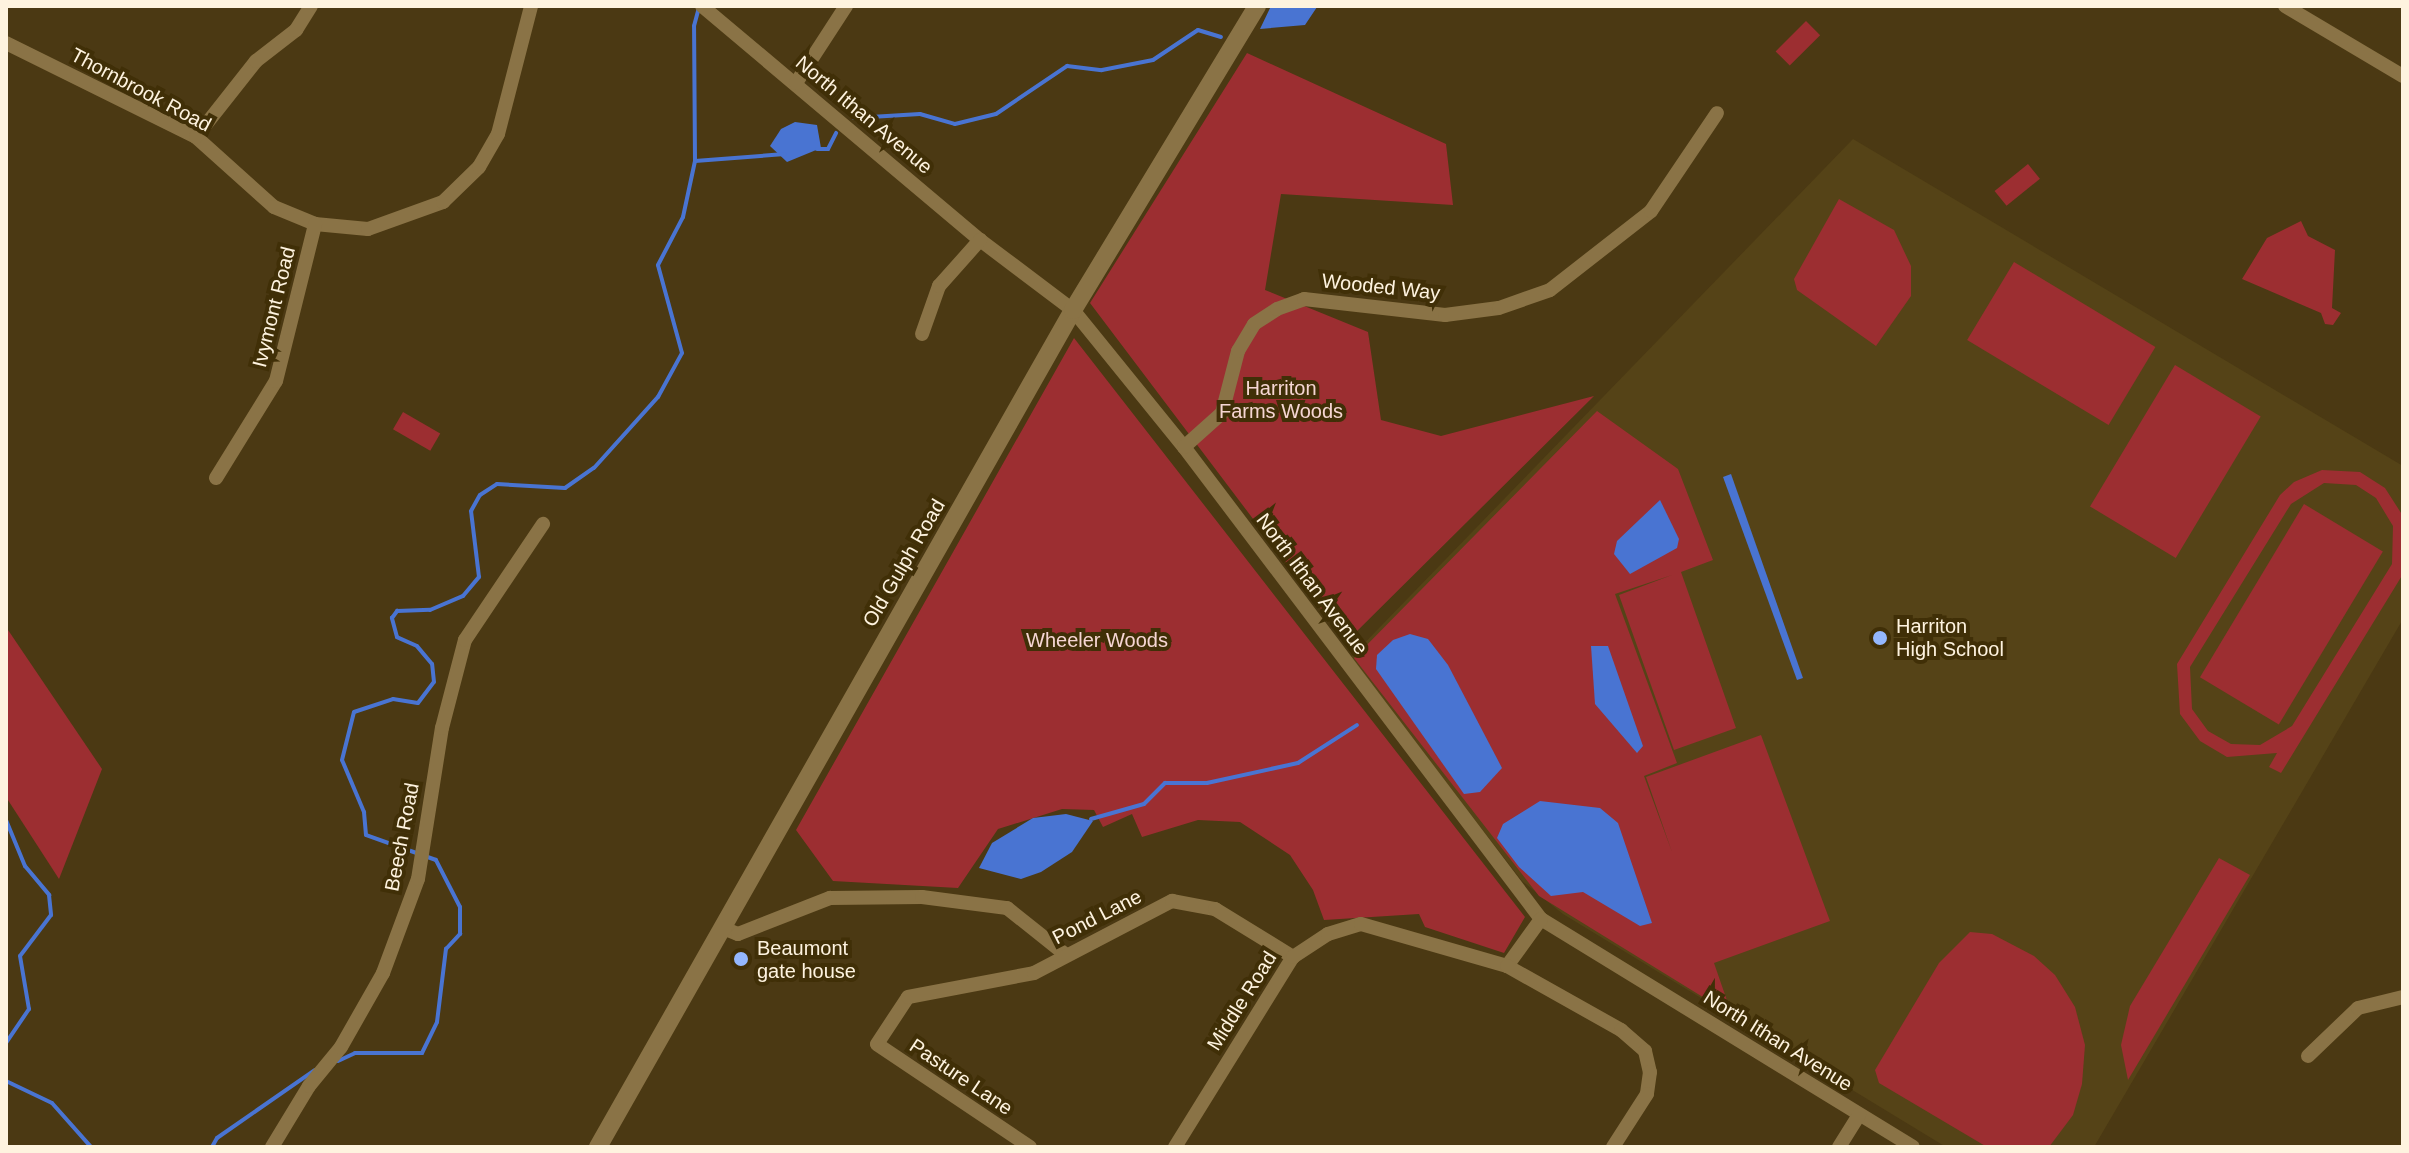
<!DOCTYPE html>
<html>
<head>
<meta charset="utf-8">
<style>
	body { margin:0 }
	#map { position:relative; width:2409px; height:1153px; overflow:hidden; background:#4b3913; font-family:Arial,sans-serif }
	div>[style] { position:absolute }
	.built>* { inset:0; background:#554317 }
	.green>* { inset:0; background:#9c2e31; transform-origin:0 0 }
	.water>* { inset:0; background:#4974d2 }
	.stream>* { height:4px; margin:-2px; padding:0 2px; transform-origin:2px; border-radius:2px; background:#4974d2 }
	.minor>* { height:14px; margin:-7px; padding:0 7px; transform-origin:7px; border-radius:7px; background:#8a7346 }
	.tertiary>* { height:18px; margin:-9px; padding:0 9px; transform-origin:9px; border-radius:9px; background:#8a7346 }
	.dots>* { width:22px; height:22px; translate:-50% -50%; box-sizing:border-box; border:4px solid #402f07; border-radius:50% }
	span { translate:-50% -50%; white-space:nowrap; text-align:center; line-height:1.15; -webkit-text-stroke:8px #402f07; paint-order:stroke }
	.street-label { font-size:20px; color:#fef3df }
	.park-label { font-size:20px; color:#f6d6d3 }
	.poi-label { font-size:20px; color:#fef3df }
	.left { translate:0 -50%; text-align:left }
	.frame { position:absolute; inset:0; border:8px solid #fef3df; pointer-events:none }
</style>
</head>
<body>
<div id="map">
	<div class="built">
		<i style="clip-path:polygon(1853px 139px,2403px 466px,2403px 619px,2094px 1147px,1946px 1147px,1563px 914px,1522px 881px,1350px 658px)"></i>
	</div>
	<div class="green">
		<i style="left:1806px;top:21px;width:20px;height:43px;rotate:45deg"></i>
		<i style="clip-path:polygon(1247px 53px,1446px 144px,1453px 205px,1281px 194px,1265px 290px,1368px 332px,1381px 420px,1441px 436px,1594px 396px,1346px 642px,1090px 303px)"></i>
		<i style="left:2028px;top:164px;width:19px;height:43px;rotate:51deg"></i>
		<i style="clip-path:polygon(1839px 199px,1894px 230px,1911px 266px,1911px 296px,1876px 346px,1797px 290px,1794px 279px)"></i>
		<i style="clip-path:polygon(2301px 221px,2308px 236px,2335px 250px,2332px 308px,2341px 313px,2333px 325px,2325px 324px,2321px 313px,2242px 279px,2267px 238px)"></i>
		<i style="left:2014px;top:262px;width:165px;height:91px;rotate:31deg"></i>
		<i style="clip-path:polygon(1074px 338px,1525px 917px,1504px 953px,1425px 927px,1419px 914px,1324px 920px,1313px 890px,1290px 855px,1240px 822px,1198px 820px,1142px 837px,1132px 814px,1103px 827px,1094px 810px,1062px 809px,998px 829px,958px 888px,833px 881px,796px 830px)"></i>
		<i style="left:2175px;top:365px;width:100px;height:165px;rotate:31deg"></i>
		<i style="clip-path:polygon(1597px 411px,1678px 469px,1713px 560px,1681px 572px,1736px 728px,1674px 750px,1619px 595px,1672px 575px,1615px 594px,1677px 763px,1644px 776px,1672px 852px,1646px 777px,1761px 735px,1830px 921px,1714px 963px,1732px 1015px,1539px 896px,1354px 658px)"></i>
		<i style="left:403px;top:412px;width:43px;height:20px;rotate:30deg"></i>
		<i style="clip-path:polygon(evenodd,2322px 470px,2360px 472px,2385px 488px,2403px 516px,2403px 574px,2281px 773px,2269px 767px,2277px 753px,2227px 757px,2200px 741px,2180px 714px,2177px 664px,2280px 495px,2294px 482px,2322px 470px,2324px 483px,2356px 485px,2376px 498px,2393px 526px,2392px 564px,2292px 726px,2260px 745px,2231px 744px,2208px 731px,2192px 709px,2190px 667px,2291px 504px,2324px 483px)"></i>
		<i style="left:2304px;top:504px;width:92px;height:202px;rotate:31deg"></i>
		<i style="clip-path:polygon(6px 627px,102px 769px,59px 879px,6px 797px)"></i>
		<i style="clip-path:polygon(2219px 858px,2250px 875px,2128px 1080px,2121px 1045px,2130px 1006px)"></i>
		<i style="clip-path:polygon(1970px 932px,1992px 934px,2034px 956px,2055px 975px,2075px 1007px,2085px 1045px,2082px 1084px,2073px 1115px,2049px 1147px,1987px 1147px,1879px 1083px,1875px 1070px,1939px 963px)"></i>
	</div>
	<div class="water">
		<i style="clip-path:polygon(1271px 6px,1359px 6px,1317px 7px,1305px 25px,1260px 29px)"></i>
		<i style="clip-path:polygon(795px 122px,817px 125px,821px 148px,787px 162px,770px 146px,781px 129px)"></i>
		<i style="clip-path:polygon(1731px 474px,1803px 678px,1797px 680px,1723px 477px)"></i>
		<i style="clip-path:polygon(1660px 500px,1679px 539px,1677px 548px,1630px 574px,1614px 554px,1617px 541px)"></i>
		<i style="clip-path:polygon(1410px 634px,1428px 639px,1448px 665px,1502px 768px,1480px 792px,1464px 794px,1376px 669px,1377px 655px,1393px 640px)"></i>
		<i style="clip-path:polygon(1591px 646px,1608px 646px,1643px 746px,1637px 753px,1595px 704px)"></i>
		<i style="clip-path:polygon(1540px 801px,1600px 808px,1618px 823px,1652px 923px,1640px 926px,1583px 892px,1551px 896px,1519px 867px,1497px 838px,1503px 824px)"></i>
		<i style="clip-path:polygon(1066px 814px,1093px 821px,1072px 852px,1041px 872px,1021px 879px,979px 868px,992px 843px,1033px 818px)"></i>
	</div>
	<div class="stream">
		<i style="left:854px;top:118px;width:66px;rotate:-3.5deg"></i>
		<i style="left:920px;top:114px;width:36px;rotate:16deg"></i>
		<i style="left:955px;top:124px;width:42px;rotate:-13.7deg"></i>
		<i style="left:996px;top:114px;width:86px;rotate:-34.1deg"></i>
		<i style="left:1067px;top:66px;width:35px;rotate:7deg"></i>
		<i style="left:1102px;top:70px;width:52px;rotate:-11.1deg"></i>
		<i style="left:1153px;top:60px;width:54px;rotate:-33.7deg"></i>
		<i style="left:1198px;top:30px;width:24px;rotate:17deg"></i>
		<i style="left:817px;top:149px;width:11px"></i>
		<i style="left:828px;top:149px;width:18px;rotate:-63deg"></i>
		<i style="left:695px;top:161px;width:90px;rotate:-4.4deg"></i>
		<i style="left:1091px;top:819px;width:55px;rotate:-15.8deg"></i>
		<i style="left:1144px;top:804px;width:30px;rotate:-45deg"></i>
		<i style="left:1165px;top:783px;width:42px"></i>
		<i style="left:1207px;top:783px;width:93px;rotate:-12.4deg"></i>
		<i style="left:1298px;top:763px;width:70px;rotate:-32.8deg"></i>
		<i style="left:6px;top:820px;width:50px;rotate:67.6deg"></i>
		<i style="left:25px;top:866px;width:38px;rotate:50deg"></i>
		<i style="left:49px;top:895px;width:20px;rotate:84deg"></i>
		<i style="left:51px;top:915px;width:51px;rotate:127.1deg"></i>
		<i style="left:20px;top:956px;width:54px;rotate:80.4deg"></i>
		<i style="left:29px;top:1009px;width:41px;rotate:124.1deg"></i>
		<i style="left:338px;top:1061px;width:19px;rotate:-25deg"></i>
		<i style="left:355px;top:1053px;width:67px"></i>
		<i style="left:422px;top:1053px;width:34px;rotate:-64deg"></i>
		<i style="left:437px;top:1022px;width:74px;rotate:-83deg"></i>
		<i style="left:446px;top:949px;width:21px;rotate:-47deg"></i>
		<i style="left:460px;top:934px;width:27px;rotate:-90deg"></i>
		<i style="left:460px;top:907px;width:53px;rotate:-117.1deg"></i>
		<i style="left:436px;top:860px;width:74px;rotate:-160.3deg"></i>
		<i style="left:366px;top:835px;width:23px;rotate:-95deg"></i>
		<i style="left:364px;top:812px;width:56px;rotate:-112.9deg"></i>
		<i style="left:342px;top:760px;width:49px;rotate:-76deg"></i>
		<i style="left:354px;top:712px;width:41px;rotate:-18.4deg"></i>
		<i style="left:393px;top:699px;width:25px;rotate:9deg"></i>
		<i style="left:418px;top:703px;width:26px;rotate:-53deg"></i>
		<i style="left:434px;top:682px;width:18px;rotate:-96deg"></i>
		<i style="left:432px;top:664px;width:23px;rotate:-130deg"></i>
		<i style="left:417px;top:646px;width:22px;rotate:-156deg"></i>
		<i style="left:397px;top:637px;width:20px;rotate:-105deg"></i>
		<i style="left:392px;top:618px;width:9px;rotate:-54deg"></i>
		<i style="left:397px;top:611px;width:33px;rotate:-2deg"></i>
		<i style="left:430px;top:610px;width:36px;rotate:-23deg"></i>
		<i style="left:463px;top:596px;width:25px;rotate:-50deg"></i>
		<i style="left:479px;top:577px;width:66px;rotate:-96.9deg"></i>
		<i style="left:471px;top:511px;width:18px;rotate:-61deg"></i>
		<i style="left:480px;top:495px;width:20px;rotate:-33deg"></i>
		<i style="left:497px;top:484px;width:68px;rotate:3.4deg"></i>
		<i style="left:565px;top:488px;width:35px;rotate:-35deg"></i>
		<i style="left:594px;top:468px;width:96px;rotate:-48deg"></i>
		<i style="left:658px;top:397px;width:50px;rotate:-61.4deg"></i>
		<i style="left:682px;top:353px;width:91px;rotate:-105.3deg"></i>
		<i style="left:658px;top:265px;width:54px;rotate:-62.5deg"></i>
		<i style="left:683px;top:217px;width:57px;rotate:-77.9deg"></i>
		<i style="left:695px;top:161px;width:135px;rotate:-90.4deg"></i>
		<i style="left:694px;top:26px;width:20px;rotate:-75deg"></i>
		<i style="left:6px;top:1081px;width:51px;rotate:25.6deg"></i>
		<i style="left:52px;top:1103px;width:59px;rotate:48.4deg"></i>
		<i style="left:212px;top:1147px;width:10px;rotate:-61deg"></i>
		<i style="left:217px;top:1138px;width:119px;rotate:-34.8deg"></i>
	</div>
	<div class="minor">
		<i style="left:702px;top:6px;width:363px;rotate:40.1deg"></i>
		<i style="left:980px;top:240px;width:116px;rotate:37deg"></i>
		<i style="left:1073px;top:310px;width:176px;rotate:51deg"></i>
		<i style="left:1184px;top:447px;width:592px;rotate:52.9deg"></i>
		<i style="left:1541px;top:919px;width:436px;rotate:31.5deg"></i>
		<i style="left:2285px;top:6px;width:137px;rotate:30.7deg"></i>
		<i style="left:6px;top:43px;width:212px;rotate:26.3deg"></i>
		<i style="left:196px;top:137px;width:105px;rotate:41.9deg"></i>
		<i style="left:274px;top:207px;width:44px;rotate:22.5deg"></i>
		<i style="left:315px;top:224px;width:53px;rotate:5.4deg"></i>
		<i style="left:368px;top:229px;width:80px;rotate:-19.8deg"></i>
		<i style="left:443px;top:202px;width:50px;rotate:-44.2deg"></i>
		<i style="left:479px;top:167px;width:38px;rotate:-60deg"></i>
		<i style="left:498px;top:134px;width:132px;rotate:-75.5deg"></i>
		<i style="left:796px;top:83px;width:92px;rotate:-57deg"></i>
		<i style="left:196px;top:137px;width:97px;rotate:-51.7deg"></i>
		<i style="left:256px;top:61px;width:51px;rotate:-37.8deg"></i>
		<i style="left:296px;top:30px;width:28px;rotate:-58deg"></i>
		<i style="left:922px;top:334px;width:51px;rotate:-70.5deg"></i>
		<i style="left:939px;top:286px;width:62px;rotate:-48.3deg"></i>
		<i style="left:1184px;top:447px;width:51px;rotate:-41.8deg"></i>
		<i style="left:1222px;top:413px;width:64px;rotate:-75.5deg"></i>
		<i style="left:1238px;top:351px;width:31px;rotate:-59deg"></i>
		<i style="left:1254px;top:324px;width:27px;rotate:-33deg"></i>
		<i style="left:1277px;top:309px;width:29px;rotate:-20deg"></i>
		<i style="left:1304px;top:299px;width:142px;rotate:6.5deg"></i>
		<i style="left:1445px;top:315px;width:54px;rotate:-7.4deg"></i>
		<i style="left:1499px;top:308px;width:54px;rotate:-19.4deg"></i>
		<i style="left:1550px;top:290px;width:128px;rotate:-38deg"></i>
		<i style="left:1651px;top:211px;width:118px;rotate:-56deg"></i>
		<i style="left:216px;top:478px;width:114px;rotate:-58.3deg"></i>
		<i style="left:276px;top:381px;width:162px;rotate:-76deg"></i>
		<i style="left:723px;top:928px;width:16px;rotate:22deg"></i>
		<i style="left:738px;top:934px;width:99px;rotate:-21.4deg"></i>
		<i style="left:830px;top:898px;width:92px;rotate:-0.6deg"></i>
		<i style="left:922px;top:897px;width:86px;rotate:7.4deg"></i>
		<i style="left:1007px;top:908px;width:75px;rotate:38.5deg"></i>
		<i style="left:1507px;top:966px;width:58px;rotate:-54.1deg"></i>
		<i style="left:2308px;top:1056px;width:69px;rotate:-43.8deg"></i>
		<i style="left:2358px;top:1008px;width:46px;rotate:-13.7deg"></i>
		<i style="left:272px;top:1147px;width:71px;rotate:-58.8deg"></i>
		<i style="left:309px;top:1086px;width:50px;rotate:-50.6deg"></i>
		<i style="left:341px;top:1047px;width:85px;rotate:-60.4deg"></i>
		<i style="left:383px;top:973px;width:100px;rotate:-69.6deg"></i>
		<i style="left:418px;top:879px;width:153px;rotate:-81deg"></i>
		<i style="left:442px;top:728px;width:91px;rotate:-75.4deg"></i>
		<i style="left:465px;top:640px;width:140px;rotate:-56.1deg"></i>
		<i style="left:1030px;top:1147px;width:184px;rotate:-146.1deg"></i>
		<i style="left:877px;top:1044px;width:56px;rotate:-56.6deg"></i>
		<i style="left:908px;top:997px;width:128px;rotate:-10.8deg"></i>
		<i style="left:1034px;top:973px;width:156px;rotate:-27.6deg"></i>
		<i style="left:1172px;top:901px;width:44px;rotate:10.5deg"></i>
		<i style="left:1215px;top:909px;width:92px;rotate:31.6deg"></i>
		<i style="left:1175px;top:1147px;width:224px;rotate:-58.2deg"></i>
		<i style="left:1293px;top:957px;width:42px;rotate:-33.3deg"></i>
		<i style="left:1328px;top:934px;width:34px;rotate:-17deg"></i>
		<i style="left:1361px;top:924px;width:152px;rotate:16deg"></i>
		<i style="left:1507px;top:966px;width:131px;rotate:29.3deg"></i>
		<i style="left:1621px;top:1030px;width:32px;rotate:41deg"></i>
		<i style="left:1645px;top:1051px;width:22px;rotate:77deg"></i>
		<i style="left:1650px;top:1072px;width:22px;rotate:98deg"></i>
		<i style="left:1647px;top:1094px;width:63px;rotate:122.7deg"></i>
		<i style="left:1839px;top:1147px;width:38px;rotate:-58deg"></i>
	</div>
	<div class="tertiary">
		<i style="left:598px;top:1147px;width:962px;rotate:-60.42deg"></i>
		<i style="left:1073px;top:310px;width:355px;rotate:-58.8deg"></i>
	</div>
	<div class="dots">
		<i style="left:1880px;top:638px;background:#94b7fd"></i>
		<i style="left:741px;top:959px;background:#94b7fd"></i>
	</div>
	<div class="street-label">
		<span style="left:141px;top:90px;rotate:28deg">Thornbrook Road</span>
		<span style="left:864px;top:115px;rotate:40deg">North Ithan Avenue</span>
		<span style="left:1381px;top:287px;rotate:6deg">Wooded Way</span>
		<span style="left:274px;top:307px;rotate:-76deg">Ivymont Road</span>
		<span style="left:904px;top:563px;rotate:-60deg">Old Gulph Road</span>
		<span style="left:1312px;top:584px;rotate:53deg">North Ithan Avenue</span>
		<span style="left:402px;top:837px;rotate:-79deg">Beech Road</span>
		<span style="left:1097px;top:917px;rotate:-27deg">Pond Lane</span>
		<span style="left:1242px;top:1001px;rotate:-58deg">Middle Road</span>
		<span style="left:1778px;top:1041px;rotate:32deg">North Ithan Avenue</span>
		<span style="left:961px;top:1077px;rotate:34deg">Pasture Lane</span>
	</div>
	<div class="park-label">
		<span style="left:1281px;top:400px">Harriton<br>Farms Woods</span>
		<span style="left:1097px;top:640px">Wheeler Woods</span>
	</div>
	<div class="poi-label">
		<span class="left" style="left:1896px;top:638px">Harriton<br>High School</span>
		<span class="left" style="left:757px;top:960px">Beaumont<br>gate house</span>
	</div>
	<div class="frame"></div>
</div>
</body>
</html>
